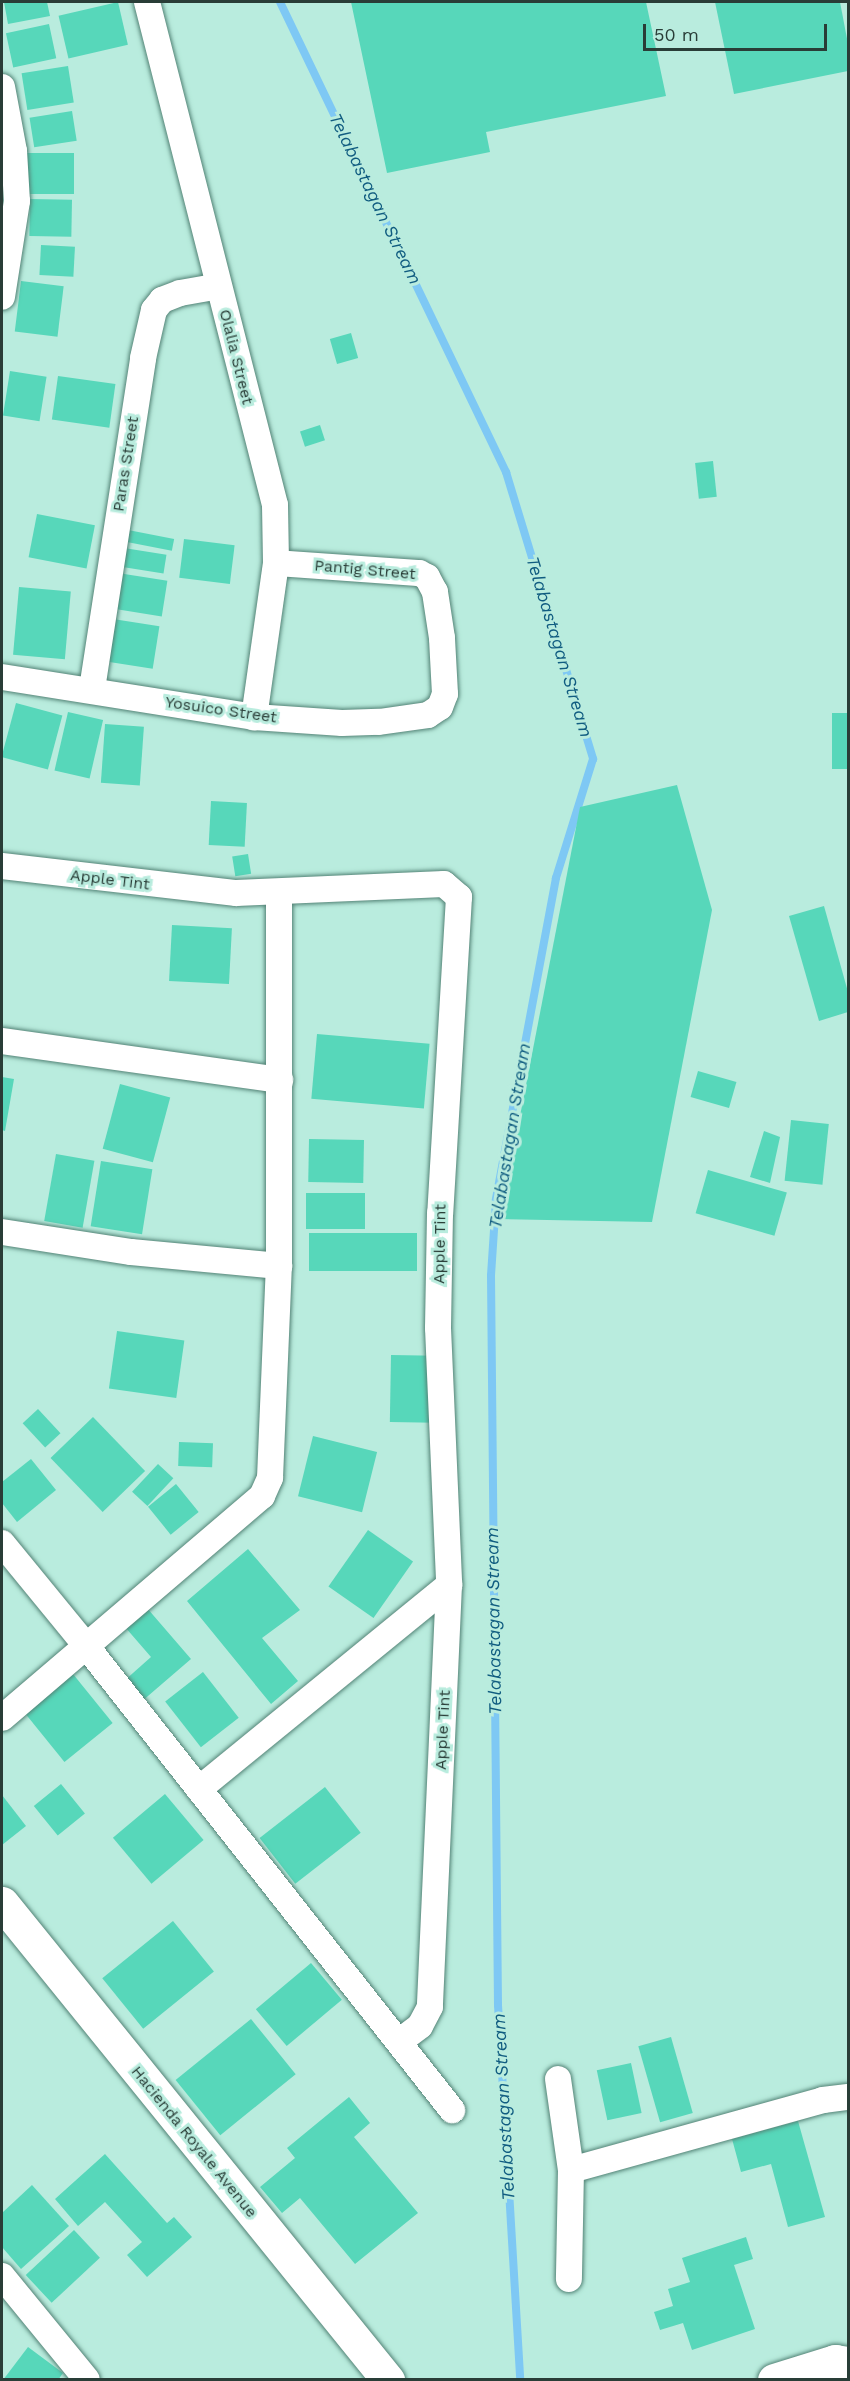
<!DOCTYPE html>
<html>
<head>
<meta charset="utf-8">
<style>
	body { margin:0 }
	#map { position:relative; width:850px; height:2381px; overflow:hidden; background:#b9ecde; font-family:"Work Sans",sans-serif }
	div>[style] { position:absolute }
	.stream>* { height:8px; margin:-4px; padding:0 4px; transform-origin:4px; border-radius:4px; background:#7ec8f4 }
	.building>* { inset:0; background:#57d7ba; transform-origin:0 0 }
	.roads { filter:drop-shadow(0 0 2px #538376) drop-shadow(0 0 2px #538376) }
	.street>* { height:26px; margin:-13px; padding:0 13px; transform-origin:13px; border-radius:13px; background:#fff }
	.secondary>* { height:33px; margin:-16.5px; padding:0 16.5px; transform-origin:16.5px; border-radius:16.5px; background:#fff }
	span { translate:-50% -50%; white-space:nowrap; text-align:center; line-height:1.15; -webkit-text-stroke:6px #b9ecde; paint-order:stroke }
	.street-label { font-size:16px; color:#293d37 }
	.water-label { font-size:18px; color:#105c80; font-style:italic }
	.frame { position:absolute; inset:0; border:3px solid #293d37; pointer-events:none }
	.scale { position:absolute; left:643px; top:24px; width:184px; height:27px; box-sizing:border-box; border:3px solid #293d37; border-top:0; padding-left:8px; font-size:18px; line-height:21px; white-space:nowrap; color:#293d37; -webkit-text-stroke:4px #b9ecde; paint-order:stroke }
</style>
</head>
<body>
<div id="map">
	<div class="stream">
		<i style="left:280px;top:2px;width:522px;rotate:64.32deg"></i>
		<i style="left:506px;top:472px;width:300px;rotate:73.1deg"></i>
		<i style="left:593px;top:759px;width:125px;rotate:107.3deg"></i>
		<i style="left:556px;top:878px;width:328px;rotate:100.6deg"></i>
		<i style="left:496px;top:1200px;width:76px;rotate:93.8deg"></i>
		<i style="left:491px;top:1276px;width:729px;rotate:89.45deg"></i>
		<i style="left:498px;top:2005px;width:376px;rotate:86.6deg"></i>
	</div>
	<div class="building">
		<i style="clip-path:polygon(4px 2px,47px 2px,50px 16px,8px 24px)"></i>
		<i style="left:118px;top:2px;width:44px;height:61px;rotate:77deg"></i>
		<i style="clip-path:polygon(351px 2px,646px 2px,666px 96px,486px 132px,490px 152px,387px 173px)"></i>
		<i style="clip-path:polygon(715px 2px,840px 2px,848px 44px,848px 71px,734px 94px)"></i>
		<i style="left:49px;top:24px;width:35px;height:44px;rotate:78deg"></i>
		<i style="left:68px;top:66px;width:37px;height:47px;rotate:81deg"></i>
		<i style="left:72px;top:111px;width:30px;height:43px;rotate:81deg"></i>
		<i style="left:23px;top:153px;width:51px;height:41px"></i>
		<i style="left:30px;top:199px;width:42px;height:37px;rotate:1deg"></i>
		<i style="left:41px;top:245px;width:34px;height:30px;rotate:3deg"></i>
		<i style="left:21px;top:281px;width:43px;height:51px;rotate:7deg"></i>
		<i style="left:351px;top:333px;width:26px;height:22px;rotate:74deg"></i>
		<i style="left:10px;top:371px;width:37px;height:45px;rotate:9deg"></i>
		<i style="left:58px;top:376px;width:58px;height:44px;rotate:8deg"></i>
		<i style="left:320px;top:425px;width:16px;height:21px;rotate:72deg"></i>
		<i style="left:713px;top:461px;width:36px;height:18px;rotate:84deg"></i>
		<i style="left:37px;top:514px;width:59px;height:44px;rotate:11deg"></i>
		<i style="left:128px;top:530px;width:47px;height:12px;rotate:11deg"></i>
		<i style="left:184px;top:539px;width:51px;height:39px;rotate:7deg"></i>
		<i style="left:124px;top:548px;width:43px;height:19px;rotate:9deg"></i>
		<i style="left:118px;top:573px;width:50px;height:36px;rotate:9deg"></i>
		<i style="left:19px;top:587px;width:52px;height:68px;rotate:5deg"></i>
		<i style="left:113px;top:619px;width:47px;height:43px;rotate:9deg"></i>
		<i style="left:16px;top:703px;width:48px;height:56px;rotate:15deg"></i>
		<i style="left:68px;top:712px;width:36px;height:60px;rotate:13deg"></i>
		<i style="left:832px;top:713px;width:16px;height:56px"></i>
		<i style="left:105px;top:724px;width:39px;height:59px;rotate:4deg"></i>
		<i style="clip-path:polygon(677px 785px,712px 910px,652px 1222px,500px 1219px,580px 807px)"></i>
		<i style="left:211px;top:801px;width:36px;height:44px;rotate:3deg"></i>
		<i style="left:248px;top:854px;width:20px;height:16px;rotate:81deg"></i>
		<i style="clip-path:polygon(824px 906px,848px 992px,848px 1012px,819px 1021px,789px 916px)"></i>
		<i style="left:172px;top:925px;width:60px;height:56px;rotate:3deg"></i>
		<i style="left:317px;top:1034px;width:113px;height:65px;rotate:5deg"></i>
		<i style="left:698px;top:1071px;width:40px;height:27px;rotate:16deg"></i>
		<i style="clip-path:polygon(2px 1077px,14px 1079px,5px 1131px,2px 1130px)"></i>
		<i style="left:120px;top:1084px;width:52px;height:67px;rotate:15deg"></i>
		<i style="left:791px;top:1120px;width:38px;height:61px;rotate:6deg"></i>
		<i style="clip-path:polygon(764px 1131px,780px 1137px,770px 1183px,750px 1177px)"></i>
		<i style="left:309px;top:1139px;width:55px;height:43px;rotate:1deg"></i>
		<i style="left:56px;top:1154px;width:39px;height:68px;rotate:10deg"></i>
		<i style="left:101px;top:1161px;width:52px;height:66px;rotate:9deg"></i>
		<i style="left:708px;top:1170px;width:82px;height:45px;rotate:16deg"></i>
		<i style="left:306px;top:1193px;width:59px;height:36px"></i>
		<i style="left:417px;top:1233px;width:38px;height:108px;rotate:90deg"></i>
		<i style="left:117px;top:1331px;width:68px;height:58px;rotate:8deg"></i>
		<i style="left:391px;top:1355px;width:45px;height:67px;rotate:1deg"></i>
		<i style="left:38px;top:1409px;width:33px;height:21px;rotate:47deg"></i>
		<i style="left:93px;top:1417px;width:75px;height:59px;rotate:46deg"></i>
		<i style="left:313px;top:1436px;width:66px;height:62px;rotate:14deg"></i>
		<i style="left:179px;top:1442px;width:34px;height:24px;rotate:2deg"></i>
		<i style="clip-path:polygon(31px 1459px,56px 1490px,17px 1522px,2px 1503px,2px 1482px)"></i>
		<i style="left:158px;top:1464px;width:21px;height:38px;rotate:43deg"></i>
		<i style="left:176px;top:1484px;width:36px;height:36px;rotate:51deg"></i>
		<i style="left:368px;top:1530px;width:55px;height:69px;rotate:35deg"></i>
		<i style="clip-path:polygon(248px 1549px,300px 1610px,262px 1638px,298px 1681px,271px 1704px,187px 1601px)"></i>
		<i style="clip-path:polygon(147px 1608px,191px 1659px,141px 1702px,124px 1681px,151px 1657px,125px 1627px)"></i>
		<i style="left:203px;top:1672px;width:58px;height:48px;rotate:52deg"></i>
		<i style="left:73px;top:1674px;width:63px;height:62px;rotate:51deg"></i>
		<i style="left:61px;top:1784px;width:38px;height:35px;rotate:51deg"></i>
		<i style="left:325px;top:1787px;width:58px;height:83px;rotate:52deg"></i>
		<i style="left:165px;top:1794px;width:60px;height:68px;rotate:50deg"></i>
		<i style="clip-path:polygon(2px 1795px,26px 1826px,2px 1845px)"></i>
		<i style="left:173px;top:1921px;width:65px;height:91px;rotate:51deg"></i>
		<i style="left:311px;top:1963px;width:48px;height:72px;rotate:50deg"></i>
		<i style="left:251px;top:2019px;width:71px;height:97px;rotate:51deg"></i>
		<i style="left:671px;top:2037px;width:79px;height:34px;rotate:74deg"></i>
		<i style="left:631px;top:2063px;width:51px;height:35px;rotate:78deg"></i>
		<i style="clip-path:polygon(349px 2097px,370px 2123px,354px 2137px,418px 2213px,355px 2264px,300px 2198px,282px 2213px,260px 2187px,295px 2158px,287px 2148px)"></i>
		<i style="clip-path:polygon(798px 2121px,825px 2217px,788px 2227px,771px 2164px,741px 2172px,732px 2139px)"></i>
		<i style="clip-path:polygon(105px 2154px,167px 2223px,174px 2217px,192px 2237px,147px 2277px,127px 2255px,142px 2242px,105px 2202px,78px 2226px,55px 2199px)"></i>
		<i style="clip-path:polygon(32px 2185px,69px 2226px,21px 2269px,2px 2247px,2px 2213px)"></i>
		<i style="left:74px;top:2230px;width:38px;height:66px;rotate:47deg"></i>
		<i style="clip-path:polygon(746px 2237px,753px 2259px,734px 2265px,755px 2329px,692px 2350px,683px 2323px,660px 2330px,654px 2312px,673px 2306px,668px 2289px,690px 2282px,682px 2258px)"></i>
		<i style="clip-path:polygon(28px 2347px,63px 2373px,58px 2380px,3px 2380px)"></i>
	</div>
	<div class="roads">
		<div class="street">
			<i style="left:147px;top:2px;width:519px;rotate:75.72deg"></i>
			<i style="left:275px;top:505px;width:58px;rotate:89deg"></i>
			<i style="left:276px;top:563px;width:156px;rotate:98.1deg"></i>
			<i style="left:2px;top:87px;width:65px;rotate:79.4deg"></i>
			<i style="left:14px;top:151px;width:50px;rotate:86.6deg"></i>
			<i style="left:17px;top:201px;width:97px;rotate:98.9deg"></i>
			<i style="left:2px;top:677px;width:255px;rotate:9deg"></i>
			<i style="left:254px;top:717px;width:88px;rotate:3.9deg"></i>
			<i style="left:342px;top:723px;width:37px;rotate:-2deg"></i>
			<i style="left:379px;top:722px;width:49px;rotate:-8.1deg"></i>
			<i style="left:428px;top:715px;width:14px;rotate:-34deg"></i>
			<i style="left:440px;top:707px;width:14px;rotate:-69deg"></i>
			<i style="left:445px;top:694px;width:56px;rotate:-93.1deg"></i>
			<i style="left:442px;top:638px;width:47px;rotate:-98.7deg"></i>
			<i style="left:435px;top:592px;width:17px;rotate:-118deg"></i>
			<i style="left:427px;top:577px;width:9px;rotate:-153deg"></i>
			<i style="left:419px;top:573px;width:143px;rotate:-176deg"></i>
			<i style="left:92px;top:689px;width:335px;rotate:-81.2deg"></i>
			<i style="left:143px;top:358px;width:49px;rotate:-77.1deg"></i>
			<i style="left:154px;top:310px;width:13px;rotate:-51deg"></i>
			<i style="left:162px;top:300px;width:19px;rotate:-21deg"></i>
			<i style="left:180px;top:293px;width:39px;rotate:-10deg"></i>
			<i style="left:2px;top:866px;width:236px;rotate:6.6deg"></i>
			<i style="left:236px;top:893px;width:208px;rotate:-2.5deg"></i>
			<i style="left:444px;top:884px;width:20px;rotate:41deg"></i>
			<i style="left:459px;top:897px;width:317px;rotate:93.4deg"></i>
			<i style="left:440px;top:1213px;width:115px;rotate:91deg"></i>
			<i style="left:438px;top:1328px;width:257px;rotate:87.5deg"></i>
			<i style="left:449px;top:1585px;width:422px;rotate:92.6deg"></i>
			<i style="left:430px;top:2007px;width:21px;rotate:118deg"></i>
			<i style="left:420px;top:2026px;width:26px;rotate:143deg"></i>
			<i style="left:2px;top:1041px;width:281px;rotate:8deg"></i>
			<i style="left:2px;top:1232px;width:131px;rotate:8.8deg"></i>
			<i style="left:131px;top:1252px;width:149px;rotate:5.4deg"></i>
			<i style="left:2px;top:1543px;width:134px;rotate:50.7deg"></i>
			<i style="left:87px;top:1647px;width:590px;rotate:51.75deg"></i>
			<i style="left:2px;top:1718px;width:342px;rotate:-40.5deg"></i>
			<i style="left:262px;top:1496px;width:20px;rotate:-66deg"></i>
			<i style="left:270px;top:1478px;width:212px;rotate:-87.6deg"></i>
			<i style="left:279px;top:1266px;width:373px;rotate:-90deg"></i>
			<i style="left:199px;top:1789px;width:323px;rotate:-39.2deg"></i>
			<i style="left:558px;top:2079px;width:92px;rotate:81.9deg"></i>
			<i style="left:571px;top:2170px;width:109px;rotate:91.1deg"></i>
			<i style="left:571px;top:2170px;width:262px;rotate:-15.5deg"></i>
			<i style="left:823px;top:2100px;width:25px;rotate:-7deg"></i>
			<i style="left:2px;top:2276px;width:134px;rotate:50.7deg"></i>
		</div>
		<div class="secondary">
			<i style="left:2px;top:1903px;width:614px;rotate:51.02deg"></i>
			<i style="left:774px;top:2380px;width:64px;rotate:-17.3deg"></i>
			<i style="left:835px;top:2361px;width:13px;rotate:9deg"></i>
		</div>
	</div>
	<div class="street-label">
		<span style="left:236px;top:357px;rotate:76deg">Olalia Street</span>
		<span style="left:126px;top:464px;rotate:-81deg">Paras Street</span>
		<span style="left:365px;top:570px;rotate:5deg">Pantig Street</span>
		<span style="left:221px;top:710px;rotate:8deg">Yosuico Street</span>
		<span style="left:110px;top:880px;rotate:7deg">Apple Tint</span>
		<span style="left:440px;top:1244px;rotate:-89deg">Apple Tint</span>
		<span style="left:443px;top:1730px;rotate:-87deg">Apple Tint</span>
		<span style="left:194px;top:2142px;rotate:51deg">Hacienda Royale Avenue</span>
	</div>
	<div class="water-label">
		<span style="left:375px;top:199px;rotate:64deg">Telabastagan Stream</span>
		<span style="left:559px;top:647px;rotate:73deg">Telabastagan Stream</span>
		<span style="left:510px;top:1136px;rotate:-81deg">Telabastagan Stream</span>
		<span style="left:494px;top:1621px;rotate:-91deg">Telabastagan Stream</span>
		<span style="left:504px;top:2107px;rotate:-93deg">Telabastagan Stream</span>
	</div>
	<div class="frame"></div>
	<div class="scale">50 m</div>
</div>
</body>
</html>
